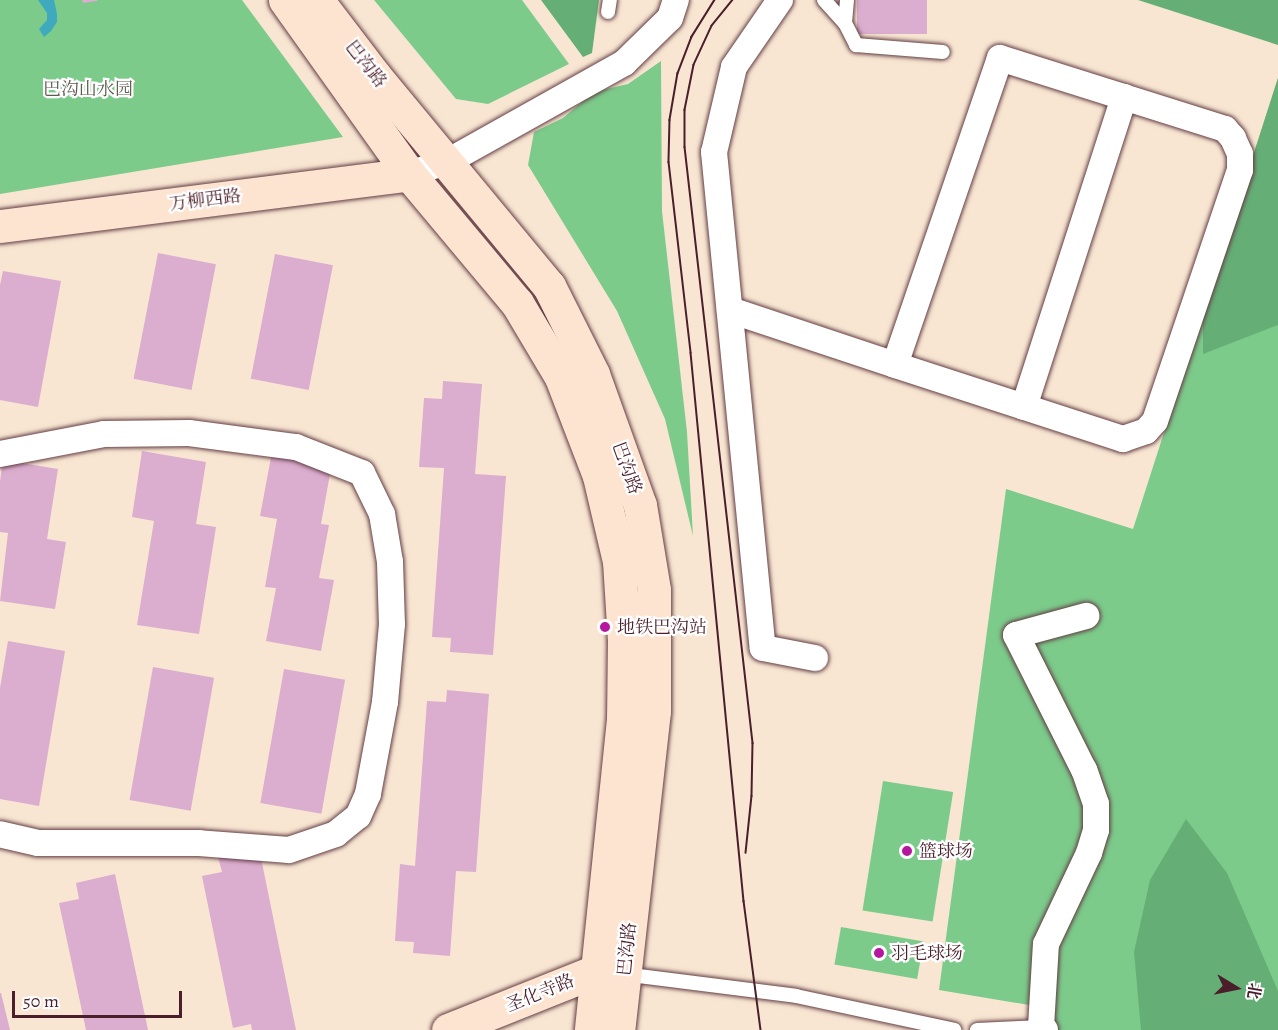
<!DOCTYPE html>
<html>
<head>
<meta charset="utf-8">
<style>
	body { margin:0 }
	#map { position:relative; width:1278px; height:1030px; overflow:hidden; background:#f8e6d2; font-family:Alegreya,"Noto Serif SC",serif }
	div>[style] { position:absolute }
	.green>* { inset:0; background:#7ccb8b; transform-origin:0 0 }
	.forest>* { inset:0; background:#65af77 }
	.water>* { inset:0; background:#3faabe }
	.building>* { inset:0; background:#dbadcf; transform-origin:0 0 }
	.roads { filter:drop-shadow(0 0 2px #643d44) drop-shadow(0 0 2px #643d44) }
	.lane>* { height:14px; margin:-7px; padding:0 7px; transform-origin:7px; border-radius:7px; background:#fff }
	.street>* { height:26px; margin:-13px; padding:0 13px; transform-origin:13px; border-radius:13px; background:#fff }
	.secondary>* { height:33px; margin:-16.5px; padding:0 16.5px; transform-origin:16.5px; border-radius:16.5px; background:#fde4d1 }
	.tram>* { height:1.5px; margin:-0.75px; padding:0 0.75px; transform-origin:0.75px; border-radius:0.75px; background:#4a1f2b }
	.dots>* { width:16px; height:16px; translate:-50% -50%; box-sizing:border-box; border:3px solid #fff; border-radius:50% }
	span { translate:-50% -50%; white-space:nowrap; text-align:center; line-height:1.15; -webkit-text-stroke:4.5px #fff; paint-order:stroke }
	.street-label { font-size:18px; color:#4a1f2b }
	.park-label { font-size:18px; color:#5c5b4d }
	.poi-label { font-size:18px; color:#4a1f2b }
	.left { translate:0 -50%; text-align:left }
	.north { position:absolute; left:1206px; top:958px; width:60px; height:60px; -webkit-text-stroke:4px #fff; paint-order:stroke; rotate:100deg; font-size:16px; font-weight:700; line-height:24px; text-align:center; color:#4a1f2b }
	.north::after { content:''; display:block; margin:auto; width:21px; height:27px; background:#4a1f2b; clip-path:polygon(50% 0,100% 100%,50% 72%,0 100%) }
	.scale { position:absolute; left:12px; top:991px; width:170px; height:27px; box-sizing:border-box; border:3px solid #4a1f2b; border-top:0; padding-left:8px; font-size:18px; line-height:21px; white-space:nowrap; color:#4a1f2b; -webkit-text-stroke:4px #fff; paint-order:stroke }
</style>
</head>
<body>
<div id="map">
	<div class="green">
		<i style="clip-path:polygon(0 0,242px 0,343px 137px,0 194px)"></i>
		<i style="clip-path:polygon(374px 0,522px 0,569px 64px,488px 104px,456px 99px)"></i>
		<i style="clip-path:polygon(661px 61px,662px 211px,687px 432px,693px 536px,665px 419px,617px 311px,528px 165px,534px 132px,563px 118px,594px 92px,628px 84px)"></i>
		<i style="clip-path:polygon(1278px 78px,1278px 1030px,1052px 1030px,1053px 1009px,939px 990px,1006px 489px,1133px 529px)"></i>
		<i style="left:883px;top:781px;width:71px;height:131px;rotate:9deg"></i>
		<i style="left:841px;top:927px;width:84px;height:38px;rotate:10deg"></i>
	</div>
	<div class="forest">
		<i style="clip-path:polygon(541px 0,599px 0,592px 53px,583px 57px)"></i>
		<i style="clip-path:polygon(1138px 0,1278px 0,1278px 45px)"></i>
		<i style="clip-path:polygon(1278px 78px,1278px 325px,1203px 354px,1203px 312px)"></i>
		<i style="clip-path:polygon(1186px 819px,1227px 873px,1278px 991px,1278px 1030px,1141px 1030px,1134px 952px,1150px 880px)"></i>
	</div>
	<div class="water">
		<i style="clip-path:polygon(38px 0,54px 0,57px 14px,57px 22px,51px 31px,44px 37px,39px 29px,47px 20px,47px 13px)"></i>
	</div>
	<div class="building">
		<i style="clip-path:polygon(82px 0,97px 0,97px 1px,83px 3px)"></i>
		<i style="left:857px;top:0;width:70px;height:34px"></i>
		<i style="left:158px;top:253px;width:59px;height:128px;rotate:11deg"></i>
		<i style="left:275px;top:254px;width:59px;height:127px;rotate:11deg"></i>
		<i style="clip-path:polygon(3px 271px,61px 281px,38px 407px,0 400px,0 285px)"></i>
		<i style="clip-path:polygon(443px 381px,482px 384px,475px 474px,506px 476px,493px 655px,450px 652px,451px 638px,432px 637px,444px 468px,419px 467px,424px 398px,442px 399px)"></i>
		<i style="clip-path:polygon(142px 451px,206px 462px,196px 524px,216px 527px,199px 634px,137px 625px,154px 521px,132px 517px)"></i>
		<i style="clip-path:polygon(272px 452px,332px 463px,321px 524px,329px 525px,319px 578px,334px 580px,321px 651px,266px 641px,276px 588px,265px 587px,277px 519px,260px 516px)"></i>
		<i style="clip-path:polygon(3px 460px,58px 469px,47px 539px,66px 542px,55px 609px,0 601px,8px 533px,0 532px,0 481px)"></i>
		<i style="clip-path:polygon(8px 641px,65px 651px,39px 806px,0 799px,0 688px)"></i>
		<i style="left:153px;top:667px;width:62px;height:135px;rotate:10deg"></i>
		<i style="left:284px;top:669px;width:62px;height:136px;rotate:10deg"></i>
		<i style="clip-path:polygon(447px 690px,489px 694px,476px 872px,456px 871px,450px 956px,413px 953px,414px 942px,395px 941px,400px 864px,415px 866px,427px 701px,446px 702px)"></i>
		<i style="clip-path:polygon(259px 848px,296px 1030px,252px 1030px,251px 1024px,233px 1028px,202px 876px,222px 872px,218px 857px)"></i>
		<i style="clip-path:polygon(115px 874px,148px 1030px,86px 1030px,59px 903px,79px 899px,76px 883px)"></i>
		<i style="clip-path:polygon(0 993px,1px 993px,10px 1030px,0 1030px)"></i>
	</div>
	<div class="roads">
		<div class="lane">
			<i style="left:824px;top:0;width:31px;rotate:48deg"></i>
			<i style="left:847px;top:0;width:23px;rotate:95deg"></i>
			<i style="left:845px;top:23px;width:25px;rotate:63deg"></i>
			<i style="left:856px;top:45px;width:87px;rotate:4.6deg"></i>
			<i style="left:608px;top:12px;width:12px;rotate:-81deg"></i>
			<i style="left:623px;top:974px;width:174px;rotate:7.2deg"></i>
			<i style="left:796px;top:996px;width:162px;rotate:12.1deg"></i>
			<i style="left:977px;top:1030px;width:64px;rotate:-2.7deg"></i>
		</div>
		<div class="street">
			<i style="left:780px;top:0;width:81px;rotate:124.5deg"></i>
			<i style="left:734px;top:67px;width:87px;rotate:103.2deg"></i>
			<i style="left:714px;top:152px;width:498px;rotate:84.4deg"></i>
			<i style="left:763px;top:648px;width:53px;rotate:10.9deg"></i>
			<i style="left:409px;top:174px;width:40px;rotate:-18deg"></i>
			<i style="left:447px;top:162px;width:203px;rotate:-29.2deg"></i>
			<i style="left:624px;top:63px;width:64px;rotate:-44.4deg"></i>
			<i style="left:670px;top:18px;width:19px;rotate:-72deg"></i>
			<i style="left:730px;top:310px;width:174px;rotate:18.4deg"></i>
			<i style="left:895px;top:365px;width:240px;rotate:18deg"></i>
			<i style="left:1123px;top:439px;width:24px;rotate:-19deg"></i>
			<i style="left:1146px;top:431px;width:13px;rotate:-48deg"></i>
			<i style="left:1155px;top:421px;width:265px;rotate:-71.3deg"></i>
			<i style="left:1240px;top:170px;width:16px;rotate:-90deg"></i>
			<i style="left:1240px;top:154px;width:17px;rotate:-114deg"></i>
			<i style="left:1233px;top:138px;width:12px;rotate:-132deg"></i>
			<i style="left:1225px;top:129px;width:236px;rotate:-162.5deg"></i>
			<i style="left:1000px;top:58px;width:324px;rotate:108.9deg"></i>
			<i style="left:1024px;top:407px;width:326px;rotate:-72.1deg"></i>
			<i style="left:0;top:454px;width:106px;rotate:-10.9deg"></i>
			<i style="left:104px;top:434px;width:85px;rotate:-0.7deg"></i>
			<i style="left:189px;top:433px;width:108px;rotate:7.5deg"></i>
			<i style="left:296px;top:447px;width:71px;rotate:21.5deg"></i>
			<i style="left:362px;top:473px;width:46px;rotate:64deg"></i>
			<i style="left:382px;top:514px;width:49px;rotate:80.5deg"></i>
			<i style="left:390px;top:562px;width:62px;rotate:88.2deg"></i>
			<i style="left:392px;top:624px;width:78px;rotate:95.1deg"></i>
			<i style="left:385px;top:702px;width:94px;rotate:100.5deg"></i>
			<i style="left:368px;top:794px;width:24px;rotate:114deg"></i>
			<i style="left:358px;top:816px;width:28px;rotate:141deg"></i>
			<i style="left:336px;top:834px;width:50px;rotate:161.2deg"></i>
			<i style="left:289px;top:850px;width:90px;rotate:-175.6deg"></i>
			<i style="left:199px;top:843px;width:161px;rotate:180deg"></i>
			<i style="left:38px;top:843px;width:39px;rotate:-167deg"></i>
			<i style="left:1045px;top:1030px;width:5px;rotate:-143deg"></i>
			<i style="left:1041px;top:1027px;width:83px;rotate:-86.6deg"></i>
			<i style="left:1046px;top:944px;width:101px;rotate:-64.7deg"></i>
			<i style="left:1089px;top:853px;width:24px;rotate:-73deg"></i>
			<i style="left:1096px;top:830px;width:26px;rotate:-90deg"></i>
			<i style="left:1096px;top:804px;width:36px;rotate:-109deg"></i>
			<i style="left:1084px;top:770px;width:151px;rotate:-116.7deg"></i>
			<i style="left:1016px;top:635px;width:73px;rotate:-15.2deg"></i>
		</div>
		<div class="secondary">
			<i style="left:285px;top:0;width:214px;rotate:54.5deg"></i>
			<i style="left:409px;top:174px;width:168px;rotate:50.1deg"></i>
			<i style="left:517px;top:303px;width:86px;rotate:59.3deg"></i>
			<i style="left:561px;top:377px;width:106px;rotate:69deg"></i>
			<i style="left:599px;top:476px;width:87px;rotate:76.8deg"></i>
			<i style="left:619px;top:561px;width:79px;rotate:86.4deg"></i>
			<i style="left:624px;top:640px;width:79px;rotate:90.7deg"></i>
			<i style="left:623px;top:719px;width:313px;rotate:95.9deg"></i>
			<i style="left:317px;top:0;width:96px;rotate:52.7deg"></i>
			<i style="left:375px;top:76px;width:273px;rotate:50.4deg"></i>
			<i style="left:549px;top:286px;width:98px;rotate:63.4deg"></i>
			<i style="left:593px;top:374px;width:139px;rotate:70.3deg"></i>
			<i style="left:640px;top:505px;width:86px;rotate:80.6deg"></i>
			<i style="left:654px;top:590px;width:121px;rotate:90deg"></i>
			<i style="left:654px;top:711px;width:321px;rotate:96.4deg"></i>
			<i style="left:0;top:226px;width:412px;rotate:-7.2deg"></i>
			<i style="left:448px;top:1030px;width:162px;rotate:-21.8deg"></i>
		</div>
	</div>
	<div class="tram">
		<i style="left:715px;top:0;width:44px;rotate:121.9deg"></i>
		<i style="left:692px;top:37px;width:39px;rotate:111deg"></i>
		<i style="left:678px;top:73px;width:48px;rotate:99.7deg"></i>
		<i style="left:670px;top:120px;width:42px;rotate:91.4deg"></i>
		<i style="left:669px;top:162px;width:192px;rotate:83.4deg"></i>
		<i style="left:691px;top:353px;width:551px;rotate:84.48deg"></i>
		<i style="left:744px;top:901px;width:130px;rotate:82.5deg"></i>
		<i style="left:733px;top:0;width:33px;rotate:129deg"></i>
		<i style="left:712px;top:26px;width:43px;rotate:114.8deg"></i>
		<i style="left:694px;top:65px;width:46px;rotate:101.3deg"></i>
		<i style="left:685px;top:110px;width:37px;rotate:90deg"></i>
		<i style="left:685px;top:147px;width:600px;rotate:83.49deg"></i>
		<i style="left:753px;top:743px;width:53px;rotate:91.1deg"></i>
		<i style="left:752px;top:796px;width:57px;rotate:96deg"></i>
	</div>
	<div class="dots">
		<i style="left:605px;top:627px;background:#b5179e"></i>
		<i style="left:907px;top:851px;background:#b5179e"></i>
		<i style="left:879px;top:953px;background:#b5179e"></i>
	</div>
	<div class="street-label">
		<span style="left:366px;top:64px;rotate:52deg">巴沟路</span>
		<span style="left:205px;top:200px;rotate:-7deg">万柳西路</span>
		<span style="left:627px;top:468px;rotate:70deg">巴沟路</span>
		<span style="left:627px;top:949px;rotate:-84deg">巴沟路</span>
		<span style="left:540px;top:993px;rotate:-22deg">圣化寺路</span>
	</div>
	<div class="park-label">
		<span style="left:88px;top:89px">巴沟山水园</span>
	</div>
	<div class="poi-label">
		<span class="left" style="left:617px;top:627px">地铁巴沟站</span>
		<span class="left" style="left:919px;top:851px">篮球场</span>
		<span class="left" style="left:891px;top:953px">羽毛球场</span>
	</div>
	<div class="north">北</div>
	<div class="scale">50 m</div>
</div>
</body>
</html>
